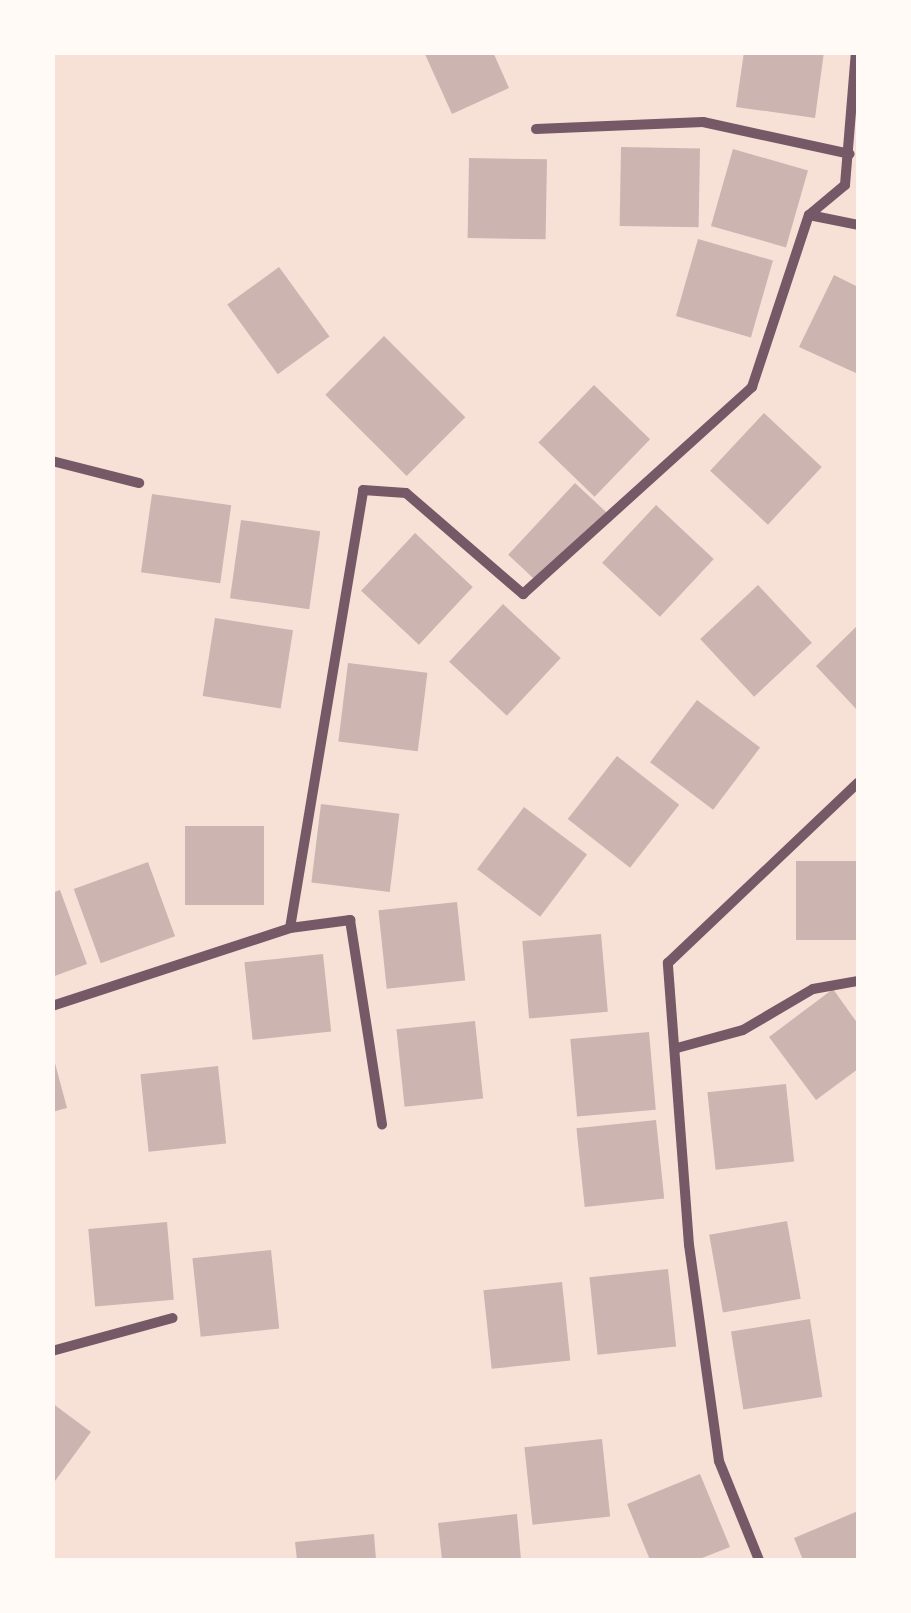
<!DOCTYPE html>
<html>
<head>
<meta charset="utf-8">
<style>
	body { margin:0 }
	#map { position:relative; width:911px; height:1613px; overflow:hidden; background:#f7e1d7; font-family:Merriweather,serif }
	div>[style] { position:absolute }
	.building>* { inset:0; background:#ccb4b1; transform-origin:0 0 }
	.minor>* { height:10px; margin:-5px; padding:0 5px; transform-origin:5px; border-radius:5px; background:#755966 }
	span { translate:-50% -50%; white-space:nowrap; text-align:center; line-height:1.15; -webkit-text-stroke:10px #fffaf5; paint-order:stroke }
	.frame { position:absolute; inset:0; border:55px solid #fffaf5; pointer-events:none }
</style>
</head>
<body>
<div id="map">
	<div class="building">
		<i style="clip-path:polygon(424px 52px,493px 52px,509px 88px,452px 114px)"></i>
		<i style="clip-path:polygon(744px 52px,824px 52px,815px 118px,736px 107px)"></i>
		<i style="left:621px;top:147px;width:79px;height:79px;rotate:1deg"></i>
		<i style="left:733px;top:149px;width:78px;height:80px;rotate:16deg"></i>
		<i style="left:469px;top:158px;width:78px;height:80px;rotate:1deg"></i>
		<i style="left:698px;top:239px;width:78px;height:80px;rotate:16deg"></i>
		<i style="left:279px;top:267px;width:86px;height:64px;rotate:54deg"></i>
		<i style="clip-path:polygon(834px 275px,858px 287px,858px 374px,799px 347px)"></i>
		<i style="left:384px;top:336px;width:115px;height:83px;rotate:45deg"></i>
		<i style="left:594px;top:385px;width:78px;height:80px;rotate:44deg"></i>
		<i style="left:764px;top:413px;width:79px;height:79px;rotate:43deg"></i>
		<i style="left:575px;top:483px;width:44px;height:98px;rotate:43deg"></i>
		<i style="left:152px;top:494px;width:80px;height:79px;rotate:8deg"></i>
		<i style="left:656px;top:505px;width:79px;height:79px;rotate:43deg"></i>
		<i style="left:241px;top:520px;width:80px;height:79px;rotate:8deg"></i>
		<i style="left:415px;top:533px;width:79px;height:79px;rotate:43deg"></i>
		<i style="left:758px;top:585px;width:79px;height:79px;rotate:47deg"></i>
		<i style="left:503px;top:604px;width:79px;height:79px;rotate:43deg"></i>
		<i style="left:215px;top:618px;width:79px;height:79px;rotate:9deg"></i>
		<i style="clip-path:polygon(858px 625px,858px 711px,816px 666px)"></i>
		<i style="left:348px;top:663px;width:80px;height:79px;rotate:7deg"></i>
		<i style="left:697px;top:700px;width:79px;height:78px;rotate:37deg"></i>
		<i style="left:617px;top:756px;width:79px;height:80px;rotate:38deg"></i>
		<i style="left:321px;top:804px;width:79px;height:79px;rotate:7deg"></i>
		<i style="left:524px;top:807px;width:79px;height:78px;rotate:37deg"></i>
		<i style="left:185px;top:826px;width:79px;height:79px"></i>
		<i style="left:858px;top:861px;width:79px;height:62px;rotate:90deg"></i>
		<i style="left:148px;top:862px;width:79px;height:79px;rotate:70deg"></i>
		<i style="clip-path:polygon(60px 890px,87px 964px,52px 977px,52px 893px)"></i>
		<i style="left:457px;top:902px;width:79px;height:79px;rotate:84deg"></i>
		<i style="left:601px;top:934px;width:78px;height:79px;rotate:85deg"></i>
		<i style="left:323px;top:954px;width:78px;height:79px;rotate:84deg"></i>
		<i style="clip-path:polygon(833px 989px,858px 1024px,858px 1069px,816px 1100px,769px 1037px)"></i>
		<i style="left:475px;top:1021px;width:78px;height:79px;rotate:84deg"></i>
		<i style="left:649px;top:1032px;width:78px;height:79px;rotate:85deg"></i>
		<i style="clip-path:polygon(52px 1052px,67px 1108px,52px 1112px)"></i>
		<i style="left:218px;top:1066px;width:78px;height:78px;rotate:84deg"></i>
		<i style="left:786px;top:1084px;width:78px;height:79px;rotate:84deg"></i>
		<i style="left:656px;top:1120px;width:79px;height:80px;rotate:84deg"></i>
		<i style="left:787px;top:1221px;width:79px;height:79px;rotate:80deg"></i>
		<i style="left:167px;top:1222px;width:78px;height:79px;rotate:85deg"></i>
		<i style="left:271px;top:1250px;width:79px;height:79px;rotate:84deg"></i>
		<i style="left:668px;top:1269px;width:78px;height:79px;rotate:84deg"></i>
		<i style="left:562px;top:1282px;width:79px;height:79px;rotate:84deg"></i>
		<i style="left:810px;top:1319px;width:79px;height:80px;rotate:81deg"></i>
		<i style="clip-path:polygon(52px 1403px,91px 1432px,52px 1485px)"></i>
		<i style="left:602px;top:1439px;width:78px;height:78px;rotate:84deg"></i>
		<i style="clip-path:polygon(700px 1474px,730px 1547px,697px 1560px,650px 1560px,627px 1504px)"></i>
		<i style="clip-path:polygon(858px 1511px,858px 1560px,803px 1560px,794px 1538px)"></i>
		<i style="clip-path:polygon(517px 1514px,521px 1560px,442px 1560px,438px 1523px)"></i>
		<i style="clip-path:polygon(374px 1534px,376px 1560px,297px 1560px,295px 1542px)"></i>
	</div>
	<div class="minor">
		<i style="left:536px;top:129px;width:167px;rotate:-2.4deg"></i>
		<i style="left:703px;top:122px;width:150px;rotate:12.3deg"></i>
		<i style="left:809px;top:215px;width:50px;rotate:11.5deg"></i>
		<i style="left:52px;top:461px;width:90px;rotate:14.2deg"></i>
		<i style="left:290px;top:928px;width:61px;rotate:-7.6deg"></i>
		<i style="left:350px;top:920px;width:207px;rotate:81.1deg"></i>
		<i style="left:52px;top:1006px;width:250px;rotate:-18.1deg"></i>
		<i style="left:290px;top:928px;width:444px;rotate:-80.5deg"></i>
		<i style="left:363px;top:490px;width:43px;rotate:4deg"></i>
		<i style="left:406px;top:493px;width:155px;rotate:40.8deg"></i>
		<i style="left:523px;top:594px;width:309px;rotate:-42.1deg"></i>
		<i style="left:752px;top:387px;width:181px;rotate:-71.7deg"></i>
		<i style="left:809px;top:215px;width:47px;rotate:-39.8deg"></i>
		<i style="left:845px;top:185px;width:133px;rotate:-85.3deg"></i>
		<i style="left:677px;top:1048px;width:68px;rotate:-15.3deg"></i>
		<i style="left:743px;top:1030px;width:81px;rotate:-30.4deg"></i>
		<i style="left:813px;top:989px;width:46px;rotate:-10.1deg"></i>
		<i style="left:52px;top:1351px;width:125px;rotate:-15.3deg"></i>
		<i style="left:759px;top:1560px;width:107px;rotate:-112deg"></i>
		<i style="left:719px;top:1461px;width:218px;rotate:-97.9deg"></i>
		<i style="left:689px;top:1245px;width:283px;rotate:-94.3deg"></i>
		<i style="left:668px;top:963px;width:262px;rotate:-43.5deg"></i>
	</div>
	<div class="frame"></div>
</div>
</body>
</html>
